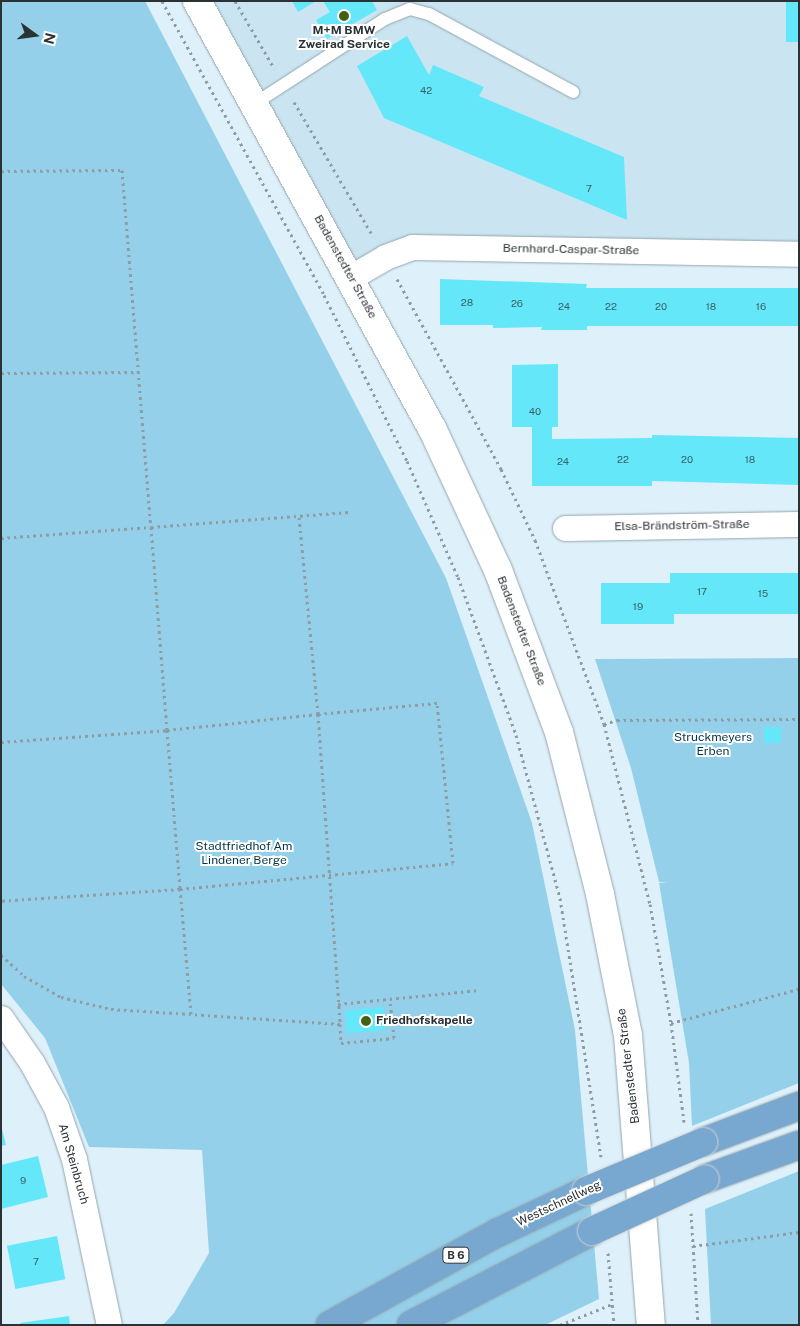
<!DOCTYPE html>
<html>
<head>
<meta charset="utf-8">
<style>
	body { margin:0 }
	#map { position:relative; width:800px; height:1326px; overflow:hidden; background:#def1fa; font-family:"Public Sans",sans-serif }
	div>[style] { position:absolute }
	.built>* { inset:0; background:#cae5f1 }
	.green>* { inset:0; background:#94d0ea }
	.building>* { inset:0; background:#64e8f9; transform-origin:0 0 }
	.path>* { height:3px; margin-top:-1.5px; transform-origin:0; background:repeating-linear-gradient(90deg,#8f9ca3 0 2.5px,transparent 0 6.5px) }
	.roads { filter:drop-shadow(0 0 1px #94a5ad) drop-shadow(0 0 1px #94a5ad) }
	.service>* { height:12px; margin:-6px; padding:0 6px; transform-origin:6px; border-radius:6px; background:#fff }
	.minor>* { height:25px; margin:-12.5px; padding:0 12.5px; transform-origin:12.5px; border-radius:12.5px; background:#fff }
	.tertiary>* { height:28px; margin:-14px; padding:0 14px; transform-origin:14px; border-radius:14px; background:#fff }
	.trunk>* { height:28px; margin:-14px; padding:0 14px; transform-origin:14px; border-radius:14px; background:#78a7d0 }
	.bridges { filter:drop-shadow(0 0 1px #d0d2d3) drop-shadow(0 0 1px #d0d2d3) }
	.trunk-bridge>* { height:28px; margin:-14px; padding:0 14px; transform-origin:14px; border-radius:14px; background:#78a7d0 }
	.dots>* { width:14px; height:14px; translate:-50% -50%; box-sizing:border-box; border:2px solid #fff; border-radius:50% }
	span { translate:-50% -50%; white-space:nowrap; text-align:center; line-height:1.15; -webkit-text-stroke:4px #fff; paint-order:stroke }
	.number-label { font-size:10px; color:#396066 }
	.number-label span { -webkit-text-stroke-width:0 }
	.shield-label span { padding:1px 4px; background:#fff; border:1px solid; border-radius:4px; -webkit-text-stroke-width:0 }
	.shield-label { font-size:11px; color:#2b3235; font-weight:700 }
	.poi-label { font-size:12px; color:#2b3235; font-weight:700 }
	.left { translate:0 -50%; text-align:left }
	.street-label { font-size:12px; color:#2b3235 }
	.park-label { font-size:12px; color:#023647 }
	.frame { position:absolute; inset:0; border:2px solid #2b3235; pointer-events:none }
	.north { position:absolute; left:10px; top:10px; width:50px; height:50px; -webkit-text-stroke:4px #fff; paint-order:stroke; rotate:104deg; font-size:14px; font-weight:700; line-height:20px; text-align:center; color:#2b3235 }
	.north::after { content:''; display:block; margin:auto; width:18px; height:22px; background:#2b3235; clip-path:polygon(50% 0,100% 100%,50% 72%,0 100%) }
</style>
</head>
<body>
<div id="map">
	<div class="built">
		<i style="clip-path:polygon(197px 1px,799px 1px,799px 254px,412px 247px,351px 277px)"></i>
	</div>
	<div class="green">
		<i style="clip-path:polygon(1px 1px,145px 1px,446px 578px,532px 823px,575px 1030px,599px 1299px,545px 1325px,163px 1325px,174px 1313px,209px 1253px,202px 1150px,89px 1147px,45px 1038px,1px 984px)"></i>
		<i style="clip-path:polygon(799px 658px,799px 1083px,692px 1126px,689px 1063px,659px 883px,668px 882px,659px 882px,631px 768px,595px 659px)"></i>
		<i style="clip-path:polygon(799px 1171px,799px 1325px,711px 1325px,705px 1209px)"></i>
	</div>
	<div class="building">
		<i style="clip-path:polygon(292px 1px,316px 1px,298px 12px)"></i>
		<i style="clip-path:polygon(323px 1px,372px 1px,377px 10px,327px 39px,316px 20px,330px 12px)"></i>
		<i style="left:786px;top:1px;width:13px;height:41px"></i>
		<i style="clip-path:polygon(407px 36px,429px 75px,433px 65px,484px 87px,479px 96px,624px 157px,627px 220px,384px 118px,357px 66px)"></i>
		<i style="clip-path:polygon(440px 279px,587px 284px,586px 288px,799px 288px,799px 326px,587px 326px,587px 330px,541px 330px,542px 327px,493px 328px,493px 325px,440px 325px)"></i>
		<i style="clip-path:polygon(558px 364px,558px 427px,552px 427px,552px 439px,652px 438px,652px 435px,799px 438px,799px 485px,652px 481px,652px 486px,532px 486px,532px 427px,512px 427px,512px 365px)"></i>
		<i style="clip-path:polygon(670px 573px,799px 573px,799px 614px,674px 614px,674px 624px,601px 624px,601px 583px,670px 583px)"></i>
		<i style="left:781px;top:727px;width:16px;height:17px;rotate:90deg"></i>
		<i style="left:384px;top:1007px;width:23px;height:39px;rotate:85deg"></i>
		<i style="clip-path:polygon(1px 1125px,6px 1145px,1px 1146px)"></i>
		<i style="clip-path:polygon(38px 1156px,48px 1197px,1px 1209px,1px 1165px)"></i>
		<i style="left:57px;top:1236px;width:44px;height:51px;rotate:79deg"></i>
		<i style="clip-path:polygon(69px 1316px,70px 1325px,21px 1325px,20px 1323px)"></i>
	</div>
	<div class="path">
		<i style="left:162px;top:1px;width:336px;rotate:61.1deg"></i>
		<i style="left:324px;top:295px;width:186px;rotate:63.4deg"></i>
		<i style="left:407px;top:461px;width:127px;rotate:66.3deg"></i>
		<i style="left:458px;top:577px;width:168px;rotate:69.8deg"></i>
		<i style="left:516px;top:735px;width:169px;rotate:74.9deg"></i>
		<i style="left:560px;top:898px;width:262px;rotate:81deg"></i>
		<i style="left:235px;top:1px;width:78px;rotate:59.8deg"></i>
		<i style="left:294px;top:102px;width:156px;rotate:59.5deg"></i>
		<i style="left:1px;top:171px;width:121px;rotate:-0.5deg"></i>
		<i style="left:122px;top:170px;width:358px;rotate:85.4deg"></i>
		<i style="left:151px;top:527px;width:199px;rotate:-4.3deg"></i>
		<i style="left:397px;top:279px;width:217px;rotate:61.3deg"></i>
		<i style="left:501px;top:469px;width:79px;rotate:64.4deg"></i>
		<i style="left:535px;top:540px;width:197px;rotate:69.4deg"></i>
		<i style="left:604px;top:724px;width:186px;rotate:75.7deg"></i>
		<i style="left:650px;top:904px;width:121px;rotate:80deg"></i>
		<i style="left:671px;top:1023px;width:100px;rotate:82.5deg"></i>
		<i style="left:1px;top:373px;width:138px;rotate:-0.4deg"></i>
		<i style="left:1px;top:538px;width:150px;rotate:-4.2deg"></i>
		<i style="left:151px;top:527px;width:204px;rotate:85.5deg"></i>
		<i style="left:167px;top:730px;width:152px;rotate:-6deg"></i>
		<i style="left:318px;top:714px;width:311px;rotate:85.9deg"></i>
		<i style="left:340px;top:1024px;width:149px;rotate:-176.2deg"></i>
		<i style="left:191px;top:1014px;width:125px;rotate:-95deg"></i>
		<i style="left:180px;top:889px;width:179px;rotate:176.2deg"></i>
		<i style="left:604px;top:724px;width:14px;rotate:-17deg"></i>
		<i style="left:617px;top:720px;width:182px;rotate:-0.3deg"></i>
		<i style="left:1px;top:742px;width:166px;rotate:-4.1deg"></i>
		<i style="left:167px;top:730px;width:160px;rotate:85.3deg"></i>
		<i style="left:180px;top:889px;width:274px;rotate:-5.4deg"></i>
		<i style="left:453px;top:863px;width:161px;rotate:-95.7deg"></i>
		<i style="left:437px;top:703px;width:120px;rotate:174.7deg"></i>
		<i style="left:318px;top:714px;width:199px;rotate:-95.5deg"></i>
		<i style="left:1px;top:955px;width:31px;rotate:42deg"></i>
		<i style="left:24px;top:976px;width:43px;rotate:29.6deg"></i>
		<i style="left:61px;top:997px;width:51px;rotate:13.5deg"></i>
		<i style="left:111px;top:1009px;width:80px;rotate:3.6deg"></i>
		<i style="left:338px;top:1004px;width:142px;rotate:-5.7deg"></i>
		<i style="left:671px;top:1023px;width:132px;rotate:-14.9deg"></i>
		<i style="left:340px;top:1024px;width:19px;rotate:87deg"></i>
		<i style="left:341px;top:1043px;width:53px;rotate:-5.4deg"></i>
		<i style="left:394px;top:1038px;width:39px;rotate:-96deg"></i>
		<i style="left:691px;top:1213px;width:112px;rotate:86.4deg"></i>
		<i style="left:693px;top:1246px;width:107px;rotate:-7.5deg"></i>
		<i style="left:608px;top:1253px;width:72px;rotate:85.2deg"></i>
		<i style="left:560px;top:1325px;width:56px;rotate:-22deg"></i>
	</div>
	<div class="roads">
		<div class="service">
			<i style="left:254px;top:104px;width:156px;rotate:-33deg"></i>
			<i style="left:385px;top:19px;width:27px;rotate:-22deg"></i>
			<i style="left:410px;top:9px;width:20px;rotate:15deg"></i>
			<i style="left:429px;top:14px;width:164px;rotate:28.4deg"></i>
		</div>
		<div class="minor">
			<i style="left:351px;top:277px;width:39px;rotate:-30deg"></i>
			<i style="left:385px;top:257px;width:29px;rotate:-20deg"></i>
			<i style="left:412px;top:247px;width:387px;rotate:1deg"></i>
			<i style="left:565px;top:528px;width:234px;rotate:-1deg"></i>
			<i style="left:1px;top:1018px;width:55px;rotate:55.4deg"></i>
			<i style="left:32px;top:1063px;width:50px;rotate:61.4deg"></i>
			<i style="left:56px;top:1107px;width:55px;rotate:70.9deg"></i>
			<i style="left:74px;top:1159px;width:170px;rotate:78.1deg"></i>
		</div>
		<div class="tertiary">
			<i style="left:197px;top:1px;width:487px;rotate:61.2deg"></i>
			<i style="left:432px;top:428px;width:157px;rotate:65.1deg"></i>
			<i style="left:498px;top:570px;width:173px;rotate:69.4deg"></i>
			<i style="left:559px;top:732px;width:167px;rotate:75.8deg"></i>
			<i style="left:600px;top:894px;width:144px;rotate:78.8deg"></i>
			<i style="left:628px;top:1035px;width:291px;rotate:85.5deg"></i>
		</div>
		<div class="trunk">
			<i style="left:703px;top:1142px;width:103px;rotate:-20.6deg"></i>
			<i style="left:705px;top:1179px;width:100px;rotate:-19.9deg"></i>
			<i style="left:330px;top:1325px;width:191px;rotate:-28.9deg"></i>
			<i style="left:497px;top:1233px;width:98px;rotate:-25.3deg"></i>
			<i style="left:411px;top:1325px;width:204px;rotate:-27.4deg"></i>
		</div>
	</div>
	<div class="bridges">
		<div class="trunk-bridge">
			<i style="left:586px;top:1191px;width:127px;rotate:-22.7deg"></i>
			<i style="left:592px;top:1231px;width:124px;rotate:-24.7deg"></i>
		</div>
	</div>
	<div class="dots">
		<i style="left:344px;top:16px;background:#446113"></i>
		<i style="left:366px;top:1021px;background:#446113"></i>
	</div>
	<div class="number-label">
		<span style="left:426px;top:91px">42</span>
		<span style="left:589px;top:189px">7</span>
		<span style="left:467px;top:303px">28</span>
		<span style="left:517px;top:304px">26</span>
		<span style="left:564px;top:307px">24</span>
		<span style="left:611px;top:307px">22</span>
		<span style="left:661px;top:307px">20</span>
		<span style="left:711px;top:307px">18</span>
		<span style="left:761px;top:307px">16</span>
		<span style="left:535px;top:412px">40</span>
		<span style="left:623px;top:460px">22</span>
		<span style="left:687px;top:460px">20</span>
		<span style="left:750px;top:460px">18</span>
		<span style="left:563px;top:462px">24</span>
		<span style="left:702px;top:592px">17</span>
		<span style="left:763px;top:594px">15</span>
		<span style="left:638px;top:607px">19</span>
		<span style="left:23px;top:1181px">9</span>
		<span style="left:36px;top:1262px">7</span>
	</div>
	<div class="shield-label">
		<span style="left:456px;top:1255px">B 6</span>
	</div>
	<div class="poi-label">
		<span style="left:344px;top:38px">M+M BMW<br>Zweirad Service</span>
		<span class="left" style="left:376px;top:1021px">Friedhofskapelle</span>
	</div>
	<div class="street-label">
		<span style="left:571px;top:250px;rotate:1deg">Bernhard-Caspar-Straße</span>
		<span style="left:345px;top:267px;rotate:61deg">Badenstedter Straße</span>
		<span style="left:682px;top:526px;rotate:-1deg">Elsa-Brändström-Straße</span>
		<span style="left:521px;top:631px;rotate:69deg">Badenstedter Straße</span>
		<span style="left:629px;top:1066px;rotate:-97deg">Badenstedter Straße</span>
		<span style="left:73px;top:1164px;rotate:74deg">Am Steinbruch</span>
		<span style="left:559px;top:1204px;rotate:-25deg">Westschnellweg</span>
	</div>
	<div class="park-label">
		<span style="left:713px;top:745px">Struckmeyers<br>Erben</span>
		<span style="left:244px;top:854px">Stadtfriedhof Am<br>Lindener Berge</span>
	</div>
	<div class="frame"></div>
	<div class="north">N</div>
</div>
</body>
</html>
